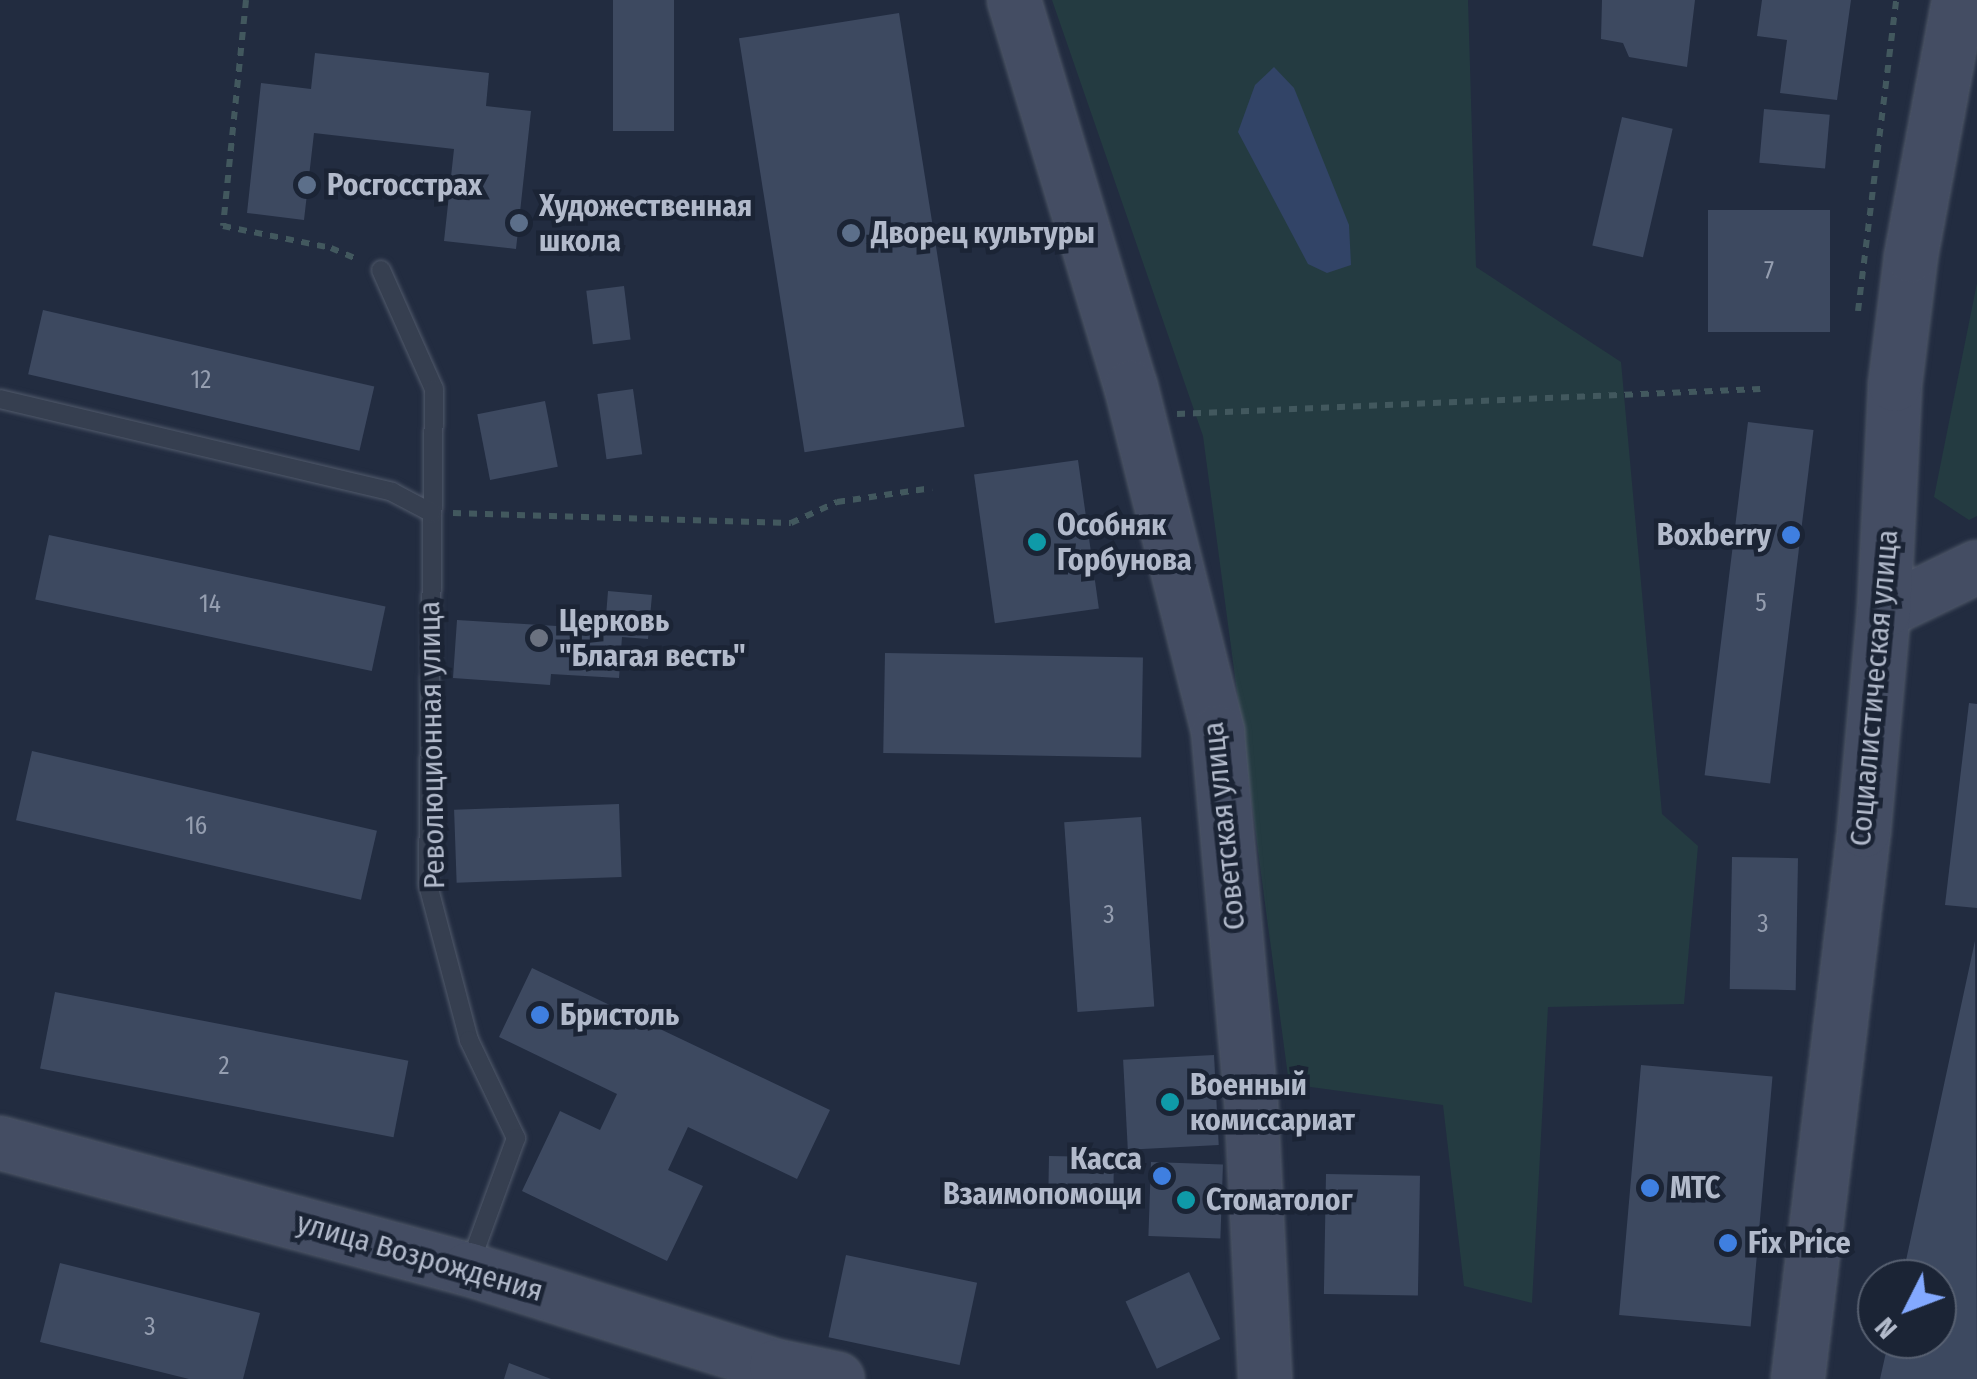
<!DOCTYPE html>
<html>
<head>
<meta charset="utf-8">
<style>
	body { margin:0 }
	#map { position:relative; width:1977px; height:1379px; overflow:hidden; background:#222c40; font-family:"Fira Sans Condensed",sans-serif }
	div>[style] { position:absolute }
	.green>* { inset:0; background:#243b41 }
	.water>* { inset:0; background:#324467 }
	.building>* { inset:0; background:#3d4960; transform-origin:0 0 }
	.path>* { height:6px; margin-top:-3px; transform-origin:0; background:repeating-linear-gradient(90deg,#42585e 0 8px,transparent 0 16px) }
	.roads { filter:drop-shadow(0 0 2px #515a6b) drop-shadow(0 0 2px #515a6b) }
	.service>* { height:18px; margin:-9px; padding:0 9px; transform-origin:9px; border-radius:9px; background:#363f50 }
	.secondary>* { height:52px; margin:-26px; padding:0 26px; transform-origin:26px; border-radius:26px; background:#444d63 }
	.dots>* { width:28px; height:28px; translate:-50% -50%; box-sizing:border-box; border:5px solid #1b2435; border-radius:50% }
	span { translate:-50% -50%; white-space:nowrap; text-align:center; line-height:1.15; -webkit-text-stroke:9px #1b2435; paint-order:stroke }
	.number-label { font-size:25px; color:#959eb0 }
	.number-label span { -webkit-text-stroke-width:0 }
	.poi-label { font-size:30px; color:#b2bacb; font-weight:700 }
	.left { translate:0 -50%; text-align:left }
	.right { translate:-100% -50%; text-align:right }
	.street-label { font-size:30px; color:#b2bacb }
	.north { position:absolute; left:1857px; top:1259px; width:100px; height:100px; box-sizing:border-box; background:#1b2435; border:2px solid #576071; border-radius:50%; rotate:228deg; font-size:28px; font-weight:700; line-height:40px; text-align:center; color:#b2bacb }
	.north::after { content:''; display:block; margin:auto; width:35px; height:45px; background:#83a9ff; clip-path:polygon(50% 0,100% 100%,50% 72%,0 100%) }
</style>
</head>
<body>
<div id="map">
	<div class="green">
		<i style="clip-path:polygon(1052px 0,1468px 0,1476px 267px,1621px 362px,1662px 814px,1698px 846px,1684px 1004px,1548px 1007px,1532px 1303px,1464px 1286px,1443px 1105px,1289px 1084px,1203px 436px)"></i>
		<i style="clip-path:polygon(1977px 283px,1977px 516px,1969px 520px,1934px 497px)"></i>
	</div>
	<div class="water">
		<i style="clip-path:polygon(1274px 67px,1294px 88px,1349px 225px,1351px 265px,1327px 273px,1308px 264px,1238px 132px,1255px 85px)"></i>
	</div>
	<div class="building">
		<i style="left:613px;top:0;width:61px;height:131px"></i>
		<i style="clip-path:polygon(1602px 0,1695px 0,1687px 67px,1629px 57px,1623px 43px,1601px 39px)"></i>
		<i style="clip-path:polygon(1762px 0,1851px 0,1837px 100px,1780px 93px,1787px 40px,1757px 36px)"></i>
		<i style="left:899px;top:13px;width:419px;height:162px;rotate:81deg"></i>
		<i style="clip-path:polygon(315px 53px,489px 73px,486px 106px,531px 111px,516px 249px,444px 241px,454px 149px,314px 133px,304px 220px,247px 213px,261px 83px,311px 89px)"></i>
		<i style="left:1764px;top:109px;width:66px;height:54px;rotate:5deg"></i>
		<i style="left:1622px;top:117px;width:52px;height:132px;rotate:13deg"></i>
		<i style="left:1708px;top:210px;width:122px;height:122px"></i>
		<i style="left:624px;top:286px;width:54px;height:38px;rotate:83deg"></i>
		<i style="left:43px;top:310px;width:340px;height:66px;rotate:13deg"></i>
		<i style="left:633px;top:389px;width:66px;height:36px;rotate:82deg"></i>
		<i style="left:545px;top:401px;width:67px;height:69px;rotate:79deg"></i>
		<i style="left:1748px;top:422px;width:66px;height:356px;rotate:7deg"></i>
		<i style="left:1078px;top:460px;width:150px;height:105px;rotate:82deg"></i>
		<i style="left:49px;top:535px;width:344px;height:66px;rotate:12deg"></i>
		<i style="clip-path:polygon(608px 591px,652px 595px,648px 639px,622px 637px,619px 678px,551px 674px,550px 685px,453px 678px,457px 620px,605px 629px)"></i>
		<i style="left:885px;top:653px;width:258px;height:100px;rotate:1deg"></i>
		<i style="clip-path:polygon(1969px 703px,1977px 704px,1977px 908px,1945px 905px)"></i>
		<i style="left:32px;top:751px;width:354px;height:71px;rotate:13deg"></i>
		<i style="left:619px;top:804px;width:73px;height:165px;rotate:88deg"></i>
		<i style="left:1141px;top:817px;width:190px;height:77px;rotate:86deg"></i>
		<i style="left:1732px;top:857px;width:66px;height:132px;rotate:1deg"></i>
		<i style="clip-path:polygon(1975px 941px,1977px 1379px,1880px 1379px,1889px 1339px,1937px 1339px,1937px 1279px,1902px 1279px)"></i>
		<i style="clip-path:polygon(532px 968px,830px 1110px,797px 1179px,688px 1127px,668px 1170px,703px 1186px,667px 1261px,522px 1191px,560px 1111px,600px 1130px,617px 1094px,499px 1037px)"></i>
		<i style="left:55px;top:992px;width:360px;height:78px;rotate:11deg"></i>
		<i style="left:1214px;top:1055px;width:90px;height:91px;rotate:87deg"></i>
		<i style="left:1641px;top:1065px;width:132px;height:251px;rotate:5deg"></i>
		<i style="left:1049px;top:1156px;width:65px;height:44px;rotate:1deg"></i>
		<i style="left:1151px;top:1162px;width:72px;height:74px;rotate:2deg"></i>
		<i style="left:1326px;top:1174px;width:94px;height:120px;rotate:1deg"></i>
		<i style="left:846px;top:1255px;width:134px;height:84px;rotate:12deg"></i>
		<i style="clip-path:polygon(60px 1263px,260px 1313px,243px 1379px,189px 1379px,40px 1342px)"></i>
		<i style="left:1189px;top:1272px;width:74px;height:70px;rotate:65deg"></i>
		<i style="clip-path:polygon(509px 1363px,551px 1379px,504px 1379px)"></i>
	</div>
	<div class="path">
		<i style="left:246px;top:0;width:227px;rotate:95.8deg"></i>
		<i style="left:223px;top:226px;width:110px;rotate:11.5deg"></i>
		<i style="left:331px;top:248px;width:30px;rotate:23deg"></i>
		<i style="left:1858px;top:311px;width:313px;rotate:-83deg"></i>
		<i style="left:1177px;top:414px;width:584px;rotate:-2.46deg"></i>
		<i style="left:453px;top:513px;width:338px;rotate:1.7deg"></i>
		<i style="left:791px;top:523px;width:51px;rotate:-24.5deg"></i>
		<i style="left:837px;top:502px;width:96px;rotate:-8.4deg"></i>
	</div>
	<div class="roads">
		<div class="service">
			<i style="left:381px;top:270px;width:130px;rotate:66deg"></i>
			<i style="left:434px;top:389px;width:496px;rotate:90.7deg"></i>
			<i style="left:428px;top:885px;width:160px;rotate:75.2deg"></i>
			<i style="left:469px;top:1040px;width:109px;rotate:64.4deg"></i>
			<i style="left:516px;top:1138px;width:134px;rotate:110.1deg"></i>
			<i style="left:0;top:399px;width:403px;rotate:13.3deg"></i>
			<i style="left:392px;top:492px;width:45px;rotate:27.7deg"></i>
		</div>
		<div class="secondary">
			<i style="left:1014px;top:0;width:404px;rotate:73.2deg"></i>
			<i style="left:1131px;top:387px;width:356px;rotate:75.8deg"></i>
			<i style="left:1218px;top:732px;width:368px;rotate:84.9deg"></i>
			<i style="left:1251px;top:1099px;width:280px;rotate:87.1deg"></i>
			<i style="left:1884px;top:612px;width:103px;rotate:-25.8deg"></i>
			<i style="left:0;top:1143px;width:485px;rotate:15.1deg"></i>
			<i style="left:468px;top:1269px;width:323px;rotate:17.5deg"></i>
			<i style="left:776px;top:1366px;width:63px;rotate:11.8deg"></i>
			<i style="left:1798px;top:1379px;width:552px;rotate:-83.13deg"></i>
			<i style="left:1864px;top:831px;width:220px;rotate:-84.8deg"></i>
			<i style="left:1884px;top:612px;width:227px;rotate:-87.2deg"></i>
			<i style="left:1895px;top:385px;width:130px;rotate:-82.9deg"></i>
			<i style="left:1911px;top:256px;width:260px;rotate:-79.4deg"></i>
		</div>
	</div>
	<div class="dots">
		<i style="left:307px;top:185px;background:#5c6f8a"></i>
		<i style="left:519px;top:223px;background:#5c6f8a"></i>
		<i style="left:851px;top:233px;background:#5c6f8a"></i>
		<i style="left:1791px;top:535px;background:#3f7fe0"></i>
		<i style="left:1037px;top:542px;background:#0f9aa8"></i>
		<i style="left:539px;top:638px;background:#6b7280"></i>
		<i style="left:540px;top:1015px;background:#3f7fe0"></i>
		<i style="left:1170px;top:1102px;background:#0f9aa8"></i>
		<i style="left:1162px;top:1176px;background:#3f7fe0"></i>
		<i style="left:1650px;top:1188px;background:#3f7fe0"></i>
		<i style="left:1186px;top:1200px;background:#0f9aa8"></i>
		<i style="left:1728px;top:1243px;background:#3f7fe0"></i>
	</div>
	<div class="number-label">
		<span style="left:1769px;top:271px">7</span>
		<span style="left:201px;top:380px">12</span>
		<span style="left:1761px;top:603px">5</span>
		<span style="left:210px;top:604px">14</span>
		<span style="left:196px;top:826px">16</span>
		<span style="left:1109px;top:915px">3</span>
		<span style="left:1763px;top:924px">3</span>
		<span style="left:224px;top:1066px">2</span>
		<span style="left:150px;top:1327px">3</span>
	</div>
	<div class="poi-label">
		<span class="left" style="left:327px;top:185px">Росгосстрах</span>
		<span class="left" style="left:539px;top:223px">Художественная<br>школа</span>
		<span class="left" style="left:871px;top:233px">Дворец культуры</span>
		<span class="left" style="left:1057px;top:542px">Особняк<br>Горбунова</span>
		<span class="right" style="left:1771px;top:535px">Boxberry</span>
		<span class="left" style="left:559px;top:638px">Церковь<br>"Благая весть"</span>
		<span class="left" style="left:560px;top:1015px">Бристоль</span>
		<span class="left" style="left:1190px;top:1102px">Военный<br>комиссариат</span>
		<span class="right" style="left:1142px;top:1176px">Касса<br>Взаимопомощи</span>
		<span class="left" style="left:1670px;top:1188px">МТС</span>
		<span class="left" style="left:1206px;top:1200px">Стоматолог</span>
		<span class="left" style="left:1748px;top:1243px">Fix Price</span>
	</div>
	<div class="street-label">
		<span style="left:1874px;top:688px;rotate:-85deg">Социалистическая улица</span>
		<span style="left:432px;top:745px;rotate:-91deg">Революционная улица</span>
		<span style="left:1224px;top:826px;rotate:-96deg">Советская улица</span>
		<span style="left:420px;top:1257px;rotate:16deg">улица Возрождения</span>
	</div>
	<div class="north">N</div>
</div>
</body>
</html>
